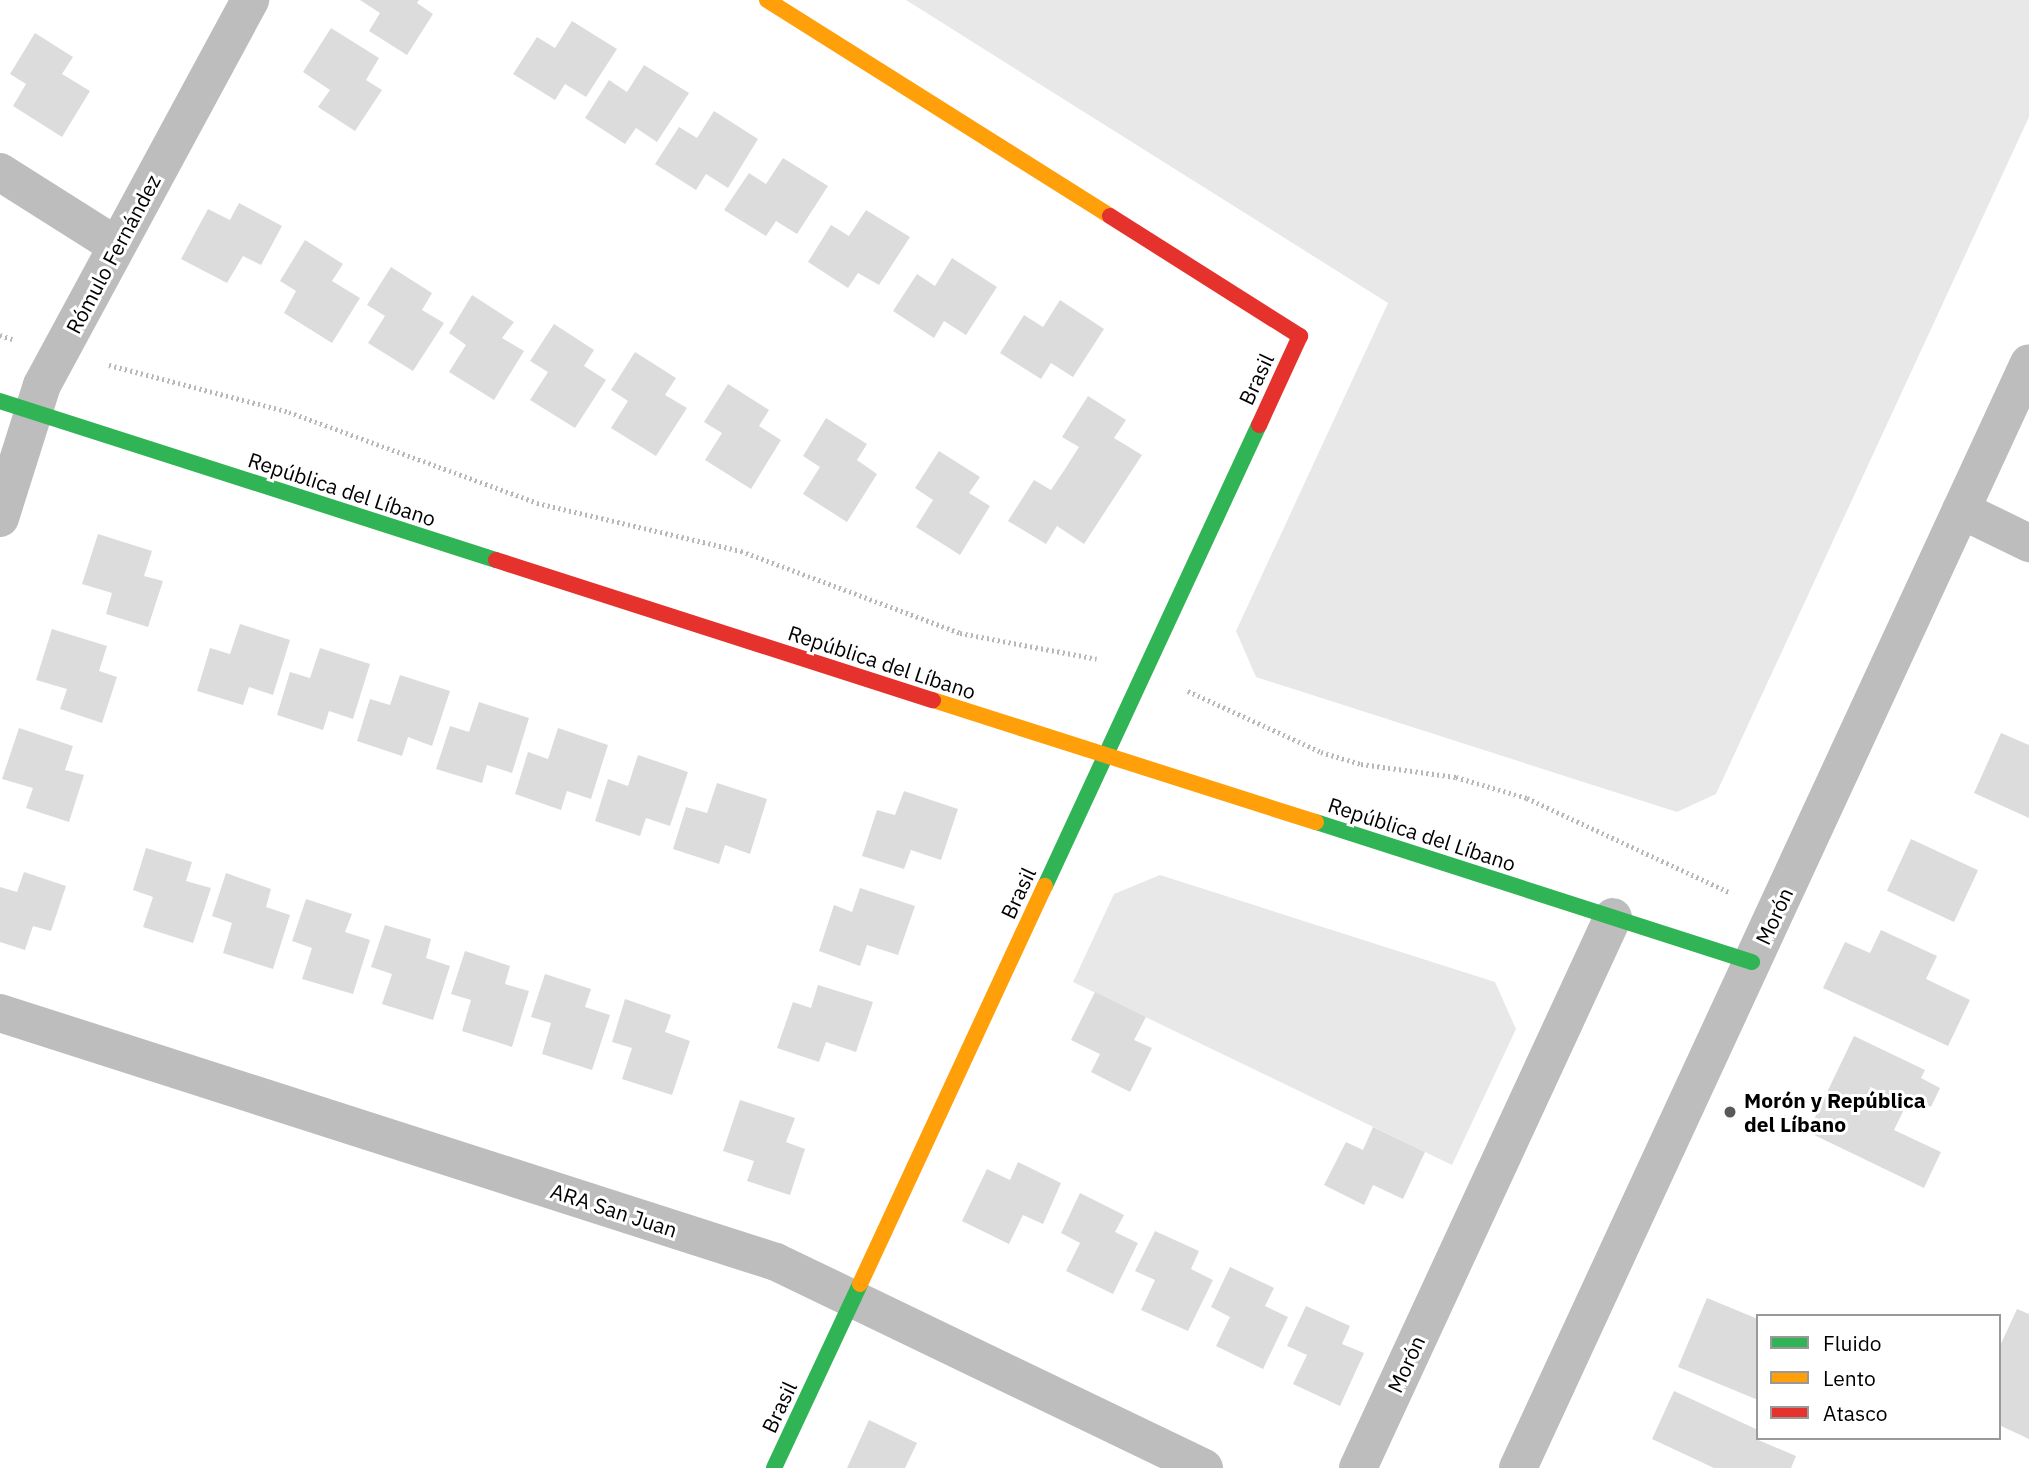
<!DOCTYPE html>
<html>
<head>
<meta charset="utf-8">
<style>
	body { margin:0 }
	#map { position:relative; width:2029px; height:1468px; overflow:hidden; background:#fff; font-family:"IBM Plex Sans",sans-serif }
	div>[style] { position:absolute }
	.green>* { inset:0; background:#e8e8e8 }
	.building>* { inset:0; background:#dcdcdc; transform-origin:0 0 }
	.path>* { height:4.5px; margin-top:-2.25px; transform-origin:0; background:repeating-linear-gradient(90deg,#b8b8b8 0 2px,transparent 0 5.5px) }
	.street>* { height:38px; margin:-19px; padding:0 19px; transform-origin:19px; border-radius:19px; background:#bdbdbd }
	.fast>* { height:16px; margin:-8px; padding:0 8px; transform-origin:8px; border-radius:8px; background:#30b455 }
	.slow>* { height:16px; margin:-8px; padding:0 8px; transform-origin:8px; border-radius:8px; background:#ff9f0a }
	.jam>* { height:16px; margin:-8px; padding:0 8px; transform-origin:8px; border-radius:8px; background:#e5322d }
	.dots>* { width:19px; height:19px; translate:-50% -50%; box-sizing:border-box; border:4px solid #fff; border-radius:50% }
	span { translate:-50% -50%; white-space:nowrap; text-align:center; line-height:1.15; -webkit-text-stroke:6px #fff; paint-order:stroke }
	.street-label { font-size:21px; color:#000 }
	.poi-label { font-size:21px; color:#000; font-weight:700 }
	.left { translate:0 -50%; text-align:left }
	.legend { position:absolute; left:1756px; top:1314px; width:245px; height:126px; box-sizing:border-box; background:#fff; border:2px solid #999; margin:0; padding:9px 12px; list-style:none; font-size:21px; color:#000 }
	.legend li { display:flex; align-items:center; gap:14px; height:35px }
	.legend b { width:35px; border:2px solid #999 }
</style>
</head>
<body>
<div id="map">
	<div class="green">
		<i style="clip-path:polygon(906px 0,2029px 0,2029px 117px,1716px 794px,1677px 812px,1256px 677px,1236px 631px,1388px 303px)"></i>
		<i style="clip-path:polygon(1160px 875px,1495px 982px,1516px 1029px,1452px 1165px,1073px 982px,1114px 894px)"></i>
	</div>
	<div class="building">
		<i style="clip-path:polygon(360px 0,419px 0,417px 3px,433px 14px,407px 55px,369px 31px,380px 13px)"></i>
		<i style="clip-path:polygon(572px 21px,617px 49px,586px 97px,565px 84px,555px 100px,513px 74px,537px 37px,555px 48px)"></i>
		<i style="clip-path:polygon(331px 28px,379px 58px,366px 80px,382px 90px,355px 131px,318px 107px,330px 90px,303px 72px)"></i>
		<i style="clip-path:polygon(35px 33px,73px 57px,62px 74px,90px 91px,62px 137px,13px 106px,26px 84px,10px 74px)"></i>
		<i style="clip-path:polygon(644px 65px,689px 93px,657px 142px,636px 128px,625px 144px,585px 118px,609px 80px,627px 92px)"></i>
		<i style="clip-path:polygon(714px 111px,758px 139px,728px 188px,706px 174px,696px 190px,655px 164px,679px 127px,697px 138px)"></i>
		<i style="clip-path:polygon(783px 158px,828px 186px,797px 234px,776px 221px,766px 236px,724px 210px,749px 173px,766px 184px)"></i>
		<i style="clip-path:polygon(239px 203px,282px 226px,261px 265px,243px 256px,227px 283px,181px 259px,208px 209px,230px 220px)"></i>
		<i style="clip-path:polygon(866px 210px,910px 237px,879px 285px,858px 273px,848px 288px,808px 262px,831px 225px,849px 236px)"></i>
		<i style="clip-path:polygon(305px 240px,343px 264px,332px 281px,360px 298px,332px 343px,284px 313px,296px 291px,280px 281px)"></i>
		<i style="clip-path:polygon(952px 258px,997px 287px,966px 335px,944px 321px,934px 338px,893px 311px,917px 274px,935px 286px)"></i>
		<i style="clip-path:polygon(391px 267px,432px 293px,422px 310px,444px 323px,413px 371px,368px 343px,385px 316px,367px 305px)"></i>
		<i style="clip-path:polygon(472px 295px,514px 322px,502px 338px,524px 351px,494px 400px,449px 372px,466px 345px,449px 333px)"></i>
		<i style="clip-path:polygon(1060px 300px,1104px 329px,1073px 377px,1051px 363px,1041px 379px,1000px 353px,1024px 315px,1043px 327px)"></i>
		<i style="clip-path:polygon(554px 324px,594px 350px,584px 366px,606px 380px,575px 428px,530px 400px,548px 372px,530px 361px)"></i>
		<i style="clip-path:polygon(635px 352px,676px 378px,665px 395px,687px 408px,656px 456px,611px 428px,628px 401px,611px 390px)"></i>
		<i style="clip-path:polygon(728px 384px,769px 410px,759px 426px,781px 440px,751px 489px,705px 460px,722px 433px,704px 422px)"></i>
		<i style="clip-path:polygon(1088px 396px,1126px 420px,1114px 438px,1142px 455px,1084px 544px,1057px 526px,1046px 544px,1008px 521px,1034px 480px,1051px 490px,1065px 469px,1079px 447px,1062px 437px)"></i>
		<i style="clip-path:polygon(826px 418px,867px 444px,857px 460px,877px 474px,847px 522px,803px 494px,820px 467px,803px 456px)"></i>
		<i style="clip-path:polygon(939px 451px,980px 477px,969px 493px,990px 506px,960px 555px,916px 527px,933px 500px,915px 488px)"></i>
		<i style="clip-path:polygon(98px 534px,152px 551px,144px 576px,163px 581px,148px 627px,106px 614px,112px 593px,82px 584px)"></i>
		<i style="clip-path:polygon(240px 624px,290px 640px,273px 695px,249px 687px,243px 705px,197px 691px,210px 648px,230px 654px)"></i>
		<i style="clip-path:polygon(52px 629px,107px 646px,99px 671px,117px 677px,102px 723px,60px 709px,67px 689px,36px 680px)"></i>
		<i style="clip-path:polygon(320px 648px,370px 664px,353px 719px,329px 711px,323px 730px,277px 715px,290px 672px,310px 678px)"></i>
		<i style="clip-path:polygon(400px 675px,450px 691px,432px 746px,408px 737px,402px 756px,357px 741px,370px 699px,390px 705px)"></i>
		<i style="clip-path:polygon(479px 702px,529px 718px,512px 773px,487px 765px,482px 783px,436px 769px,450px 726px,469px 732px)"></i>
		<i style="clip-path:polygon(19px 728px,73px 746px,65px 770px,84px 775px,69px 822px,26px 808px,33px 788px,2px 779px)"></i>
		<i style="clip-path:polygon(558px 728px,608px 745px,591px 799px,567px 791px,561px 810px,515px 794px,528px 752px,548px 759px)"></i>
		<i style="clip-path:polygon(2001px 733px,2029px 745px,2029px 818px,1974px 793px)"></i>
		<i style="clip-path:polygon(638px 755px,688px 772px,670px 826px,646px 818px,640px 836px,595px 821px,608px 779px,628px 786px)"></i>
		<i style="clip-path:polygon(717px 783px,767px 799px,750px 854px,725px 845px,719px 864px,673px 849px,686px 807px,707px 813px)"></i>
		<i style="clip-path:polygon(904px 791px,958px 809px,941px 860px,911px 850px,904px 869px,862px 856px,877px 810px,895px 815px)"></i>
		<i style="left:1911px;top:839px;width:74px;height:57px;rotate:25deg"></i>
		<i style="clip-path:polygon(146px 848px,192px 862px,186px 881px,211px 888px,193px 943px,143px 927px,153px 897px,133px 890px)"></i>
		<i style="clip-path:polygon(24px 872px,66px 886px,51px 931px,33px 926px,25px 950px,0 942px,0 887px,17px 892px)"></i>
		<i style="clip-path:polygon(226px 873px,271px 889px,266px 907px,290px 915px,273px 969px,223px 953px,232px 923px,212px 916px)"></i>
		<i style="clip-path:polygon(860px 888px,915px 906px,898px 955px,867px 945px,860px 966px,819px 951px,834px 905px,852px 912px)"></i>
		<i style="clip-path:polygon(306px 899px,352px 914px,345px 932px,370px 940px,353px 994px,302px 979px,312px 948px,292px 941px)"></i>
		<i style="clip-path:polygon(385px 925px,431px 939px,426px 958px,450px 966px,433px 1020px,382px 1004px,392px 974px,371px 967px)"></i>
		<i style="clip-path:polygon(1881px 930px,1937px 956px,1926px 979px,1970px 1000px,1948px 1046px,1823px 988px,1845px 942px,1870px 953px)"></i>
		<i style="clip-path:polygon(465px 951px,510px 966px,505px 984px,529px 991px,512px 1047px,462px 1031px,471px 1000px,451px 994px)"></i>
		<i style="clip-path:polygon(545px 974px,591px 989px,585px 1007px,610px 1015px,592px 1070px,542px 1054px,551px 1023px,531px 1017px)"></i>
		<i style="clip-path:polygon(818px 985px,873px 1002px,856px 1052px,826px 1042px,819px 1062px,777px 1048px,793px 1002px,811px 1008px)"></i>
		<i style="clip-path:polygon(1095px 992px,1146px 1017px,1134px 1040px,1152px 1048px,1130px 1092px,1091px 1072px,1100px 1054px,1071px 1040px)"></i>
		<i style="clip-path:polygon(625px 999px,671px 1015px,665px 1032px,690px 1041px,672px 1095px,622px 1079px,632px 1048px,612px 1042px)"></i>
		<i style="clip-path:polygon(1854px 1036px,1925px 1070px,1921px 1078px,1940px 1088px,1931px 1107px,1910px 1097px,1894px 1130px,1941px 1152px,1924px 1188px,1808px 1132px)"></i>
		<i style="clip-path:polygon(740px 1100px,795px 1118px,786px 1142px,805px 1149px,790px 1195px,747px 1181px,754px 1161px,723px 1151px)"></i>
		<i style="clip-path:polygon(1373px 1127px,1425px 1152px,1403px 1199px,1373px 1185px,1364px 1205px,1324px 1185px,1346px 1142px,1363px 1150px)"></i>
		<i style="clip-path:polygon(1018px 1162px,1061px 1183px,1043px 1224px,1023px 1215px,1009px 1244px,962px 1221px,987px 1169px,1010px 1180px)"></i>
		<i style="clip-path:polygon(1080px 1193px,1124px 1215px,1115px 1232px,1138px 1243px,1113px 1294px,1066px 1271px,1080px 1243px,1061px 1233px)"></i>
		<i style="clip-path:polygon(1155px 1231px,1199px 1251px,1191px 1269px,1213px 1280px,1188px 1331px,1141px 1310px,1155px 1280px,1135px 1271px)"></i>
		<i style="clip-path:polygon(1230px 1267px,1274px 1288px,1265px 1306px,1288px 1317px,1263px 1369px,1216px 1346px,1230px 1317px,1211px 1307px)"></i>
		<i style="clip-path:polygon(1707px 1298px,1758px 1319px,1758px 1400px,1678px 1367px)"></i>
		<i style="clip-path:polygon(1306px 1306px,1350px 1326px,1342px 1344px,1364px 1353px,1340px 1406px,1293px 1384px,1307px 1355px,1287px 1346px)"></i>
		<i style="clip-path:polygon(2017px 1309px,2029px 1314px,2029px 1439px,1999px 1425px,1999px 1348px)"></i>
		<i style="clip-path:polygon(1674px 1391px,1758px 1430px,1756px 1439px,1796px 1456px,1791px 1468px,1714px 1468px,1652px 1439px)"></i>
		<i style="clip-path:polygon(869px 1420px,917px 1443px,905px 1468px,847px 1468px)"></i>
	</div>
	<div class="path">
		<i style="left:0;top:335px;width:13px;rotate:18deg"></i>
		<i style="left:109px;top:365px;width:186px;rotate:14.6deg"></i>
		<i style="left:289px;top:412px;width:264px;rotate:20.1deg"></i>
		<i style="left:537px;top:503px;width:210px;rotate:13.2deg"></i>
		<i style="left:741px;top:551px;width:234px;rotate:20.5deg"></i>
		<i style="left:960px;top:633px;width:139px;rotate:10.7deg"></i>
		<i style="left:1188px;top:691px;width:146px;rotate:24.6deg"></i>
		<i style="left:1321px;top:752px;width:42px;rotate:16.7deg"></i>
		<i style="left:1361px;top:764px;width:96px;rotate:7.8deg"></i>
		<i style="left:1456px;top:777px;width:74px;rotate:16.5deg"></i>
		<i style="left:1527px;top:798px;width:225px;rotate:25deg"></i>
	</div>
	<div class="street">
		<i style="left:0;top:172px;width:138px;rotate:32.3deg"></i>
		<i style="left:1961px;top:510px;width:76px;rotate:25.9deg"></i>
		<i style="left:0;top:518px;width:139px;rotate:-72.5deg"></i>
		<i style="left:42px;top:385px;width:438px;rotate:-61.6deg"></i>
		<i style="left:0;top:1013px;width:815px;rotate:17.79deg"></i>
		<i style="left:776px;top:1262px;width:475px;rotate:25.7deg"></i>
		<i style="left:1358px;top:1468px;width:607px;rotate:-65.17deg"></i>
		<i style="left:1518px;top:1468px;width:1217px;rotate:-65.18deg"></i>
	</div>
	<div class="fast">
		<i style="left:0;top:401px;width:521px;rotate:17.77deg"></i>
		<i style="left:1316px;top:822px;width:458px;rotate:17.8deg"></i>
		<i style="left:1045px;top:886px;width:508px;rotate:-65.1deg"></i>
		<i style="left:774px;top:1468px;width:203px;rotate:-64.9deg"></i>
	</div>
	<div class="slow">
		<i style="left:767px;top:0;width:405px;rotate:32.2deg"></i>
		<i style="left:933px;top:700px;width:402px;rotate:17.7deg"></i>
		<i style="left:860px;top:1284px;width:439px;rotate:-65.1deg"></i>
	</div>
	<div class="jam">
		<i style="left:1110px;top:216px;width:225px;rotate:32.3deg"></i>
		<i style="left:1300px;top:336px;width:98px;rotate:114.7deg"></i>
		<i style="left:496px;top:560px;width:459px;rotate:17.8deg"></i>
	</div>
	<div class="dots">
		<i style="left:1730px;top:1112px;background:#595959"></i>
	</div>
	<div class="street-label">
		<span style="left:113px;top:254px;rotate:-62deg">Rómulo Fernández</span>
		<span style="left:1256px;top:379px;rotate:-65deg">Brasil</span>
		<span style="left:342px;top:489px;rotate:18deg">República del Líbano</span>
		<span style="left:882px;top:662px;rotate:18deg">República del Líbano</span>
		<span style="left:1422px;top:834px;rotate:18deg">República del Líbano</span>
		<span style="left:1018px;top:893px;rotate:-65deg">Brasil</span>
		<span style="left:1774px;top:916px;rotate:-65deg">Morón</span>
		<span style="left:614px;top:1210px;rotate:18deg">ARA San Juan</span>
		<span style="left:1406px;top:1364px;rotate:-65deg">Morón</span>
		<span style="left:779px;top:1407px;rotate:-65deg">Brasil</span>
	</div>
	<div class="poi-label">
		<span class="left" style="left:1744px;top:1112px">Morón y República<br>del Líbano</span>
	</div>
	<ul class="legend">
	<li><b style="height:9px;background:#30b455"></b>Fluido</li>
	<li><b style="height:9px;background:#ff9f0a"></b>Lento</li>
	<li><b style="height:9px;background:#e5322d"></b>Atasco</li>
	</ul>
</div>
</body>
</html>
